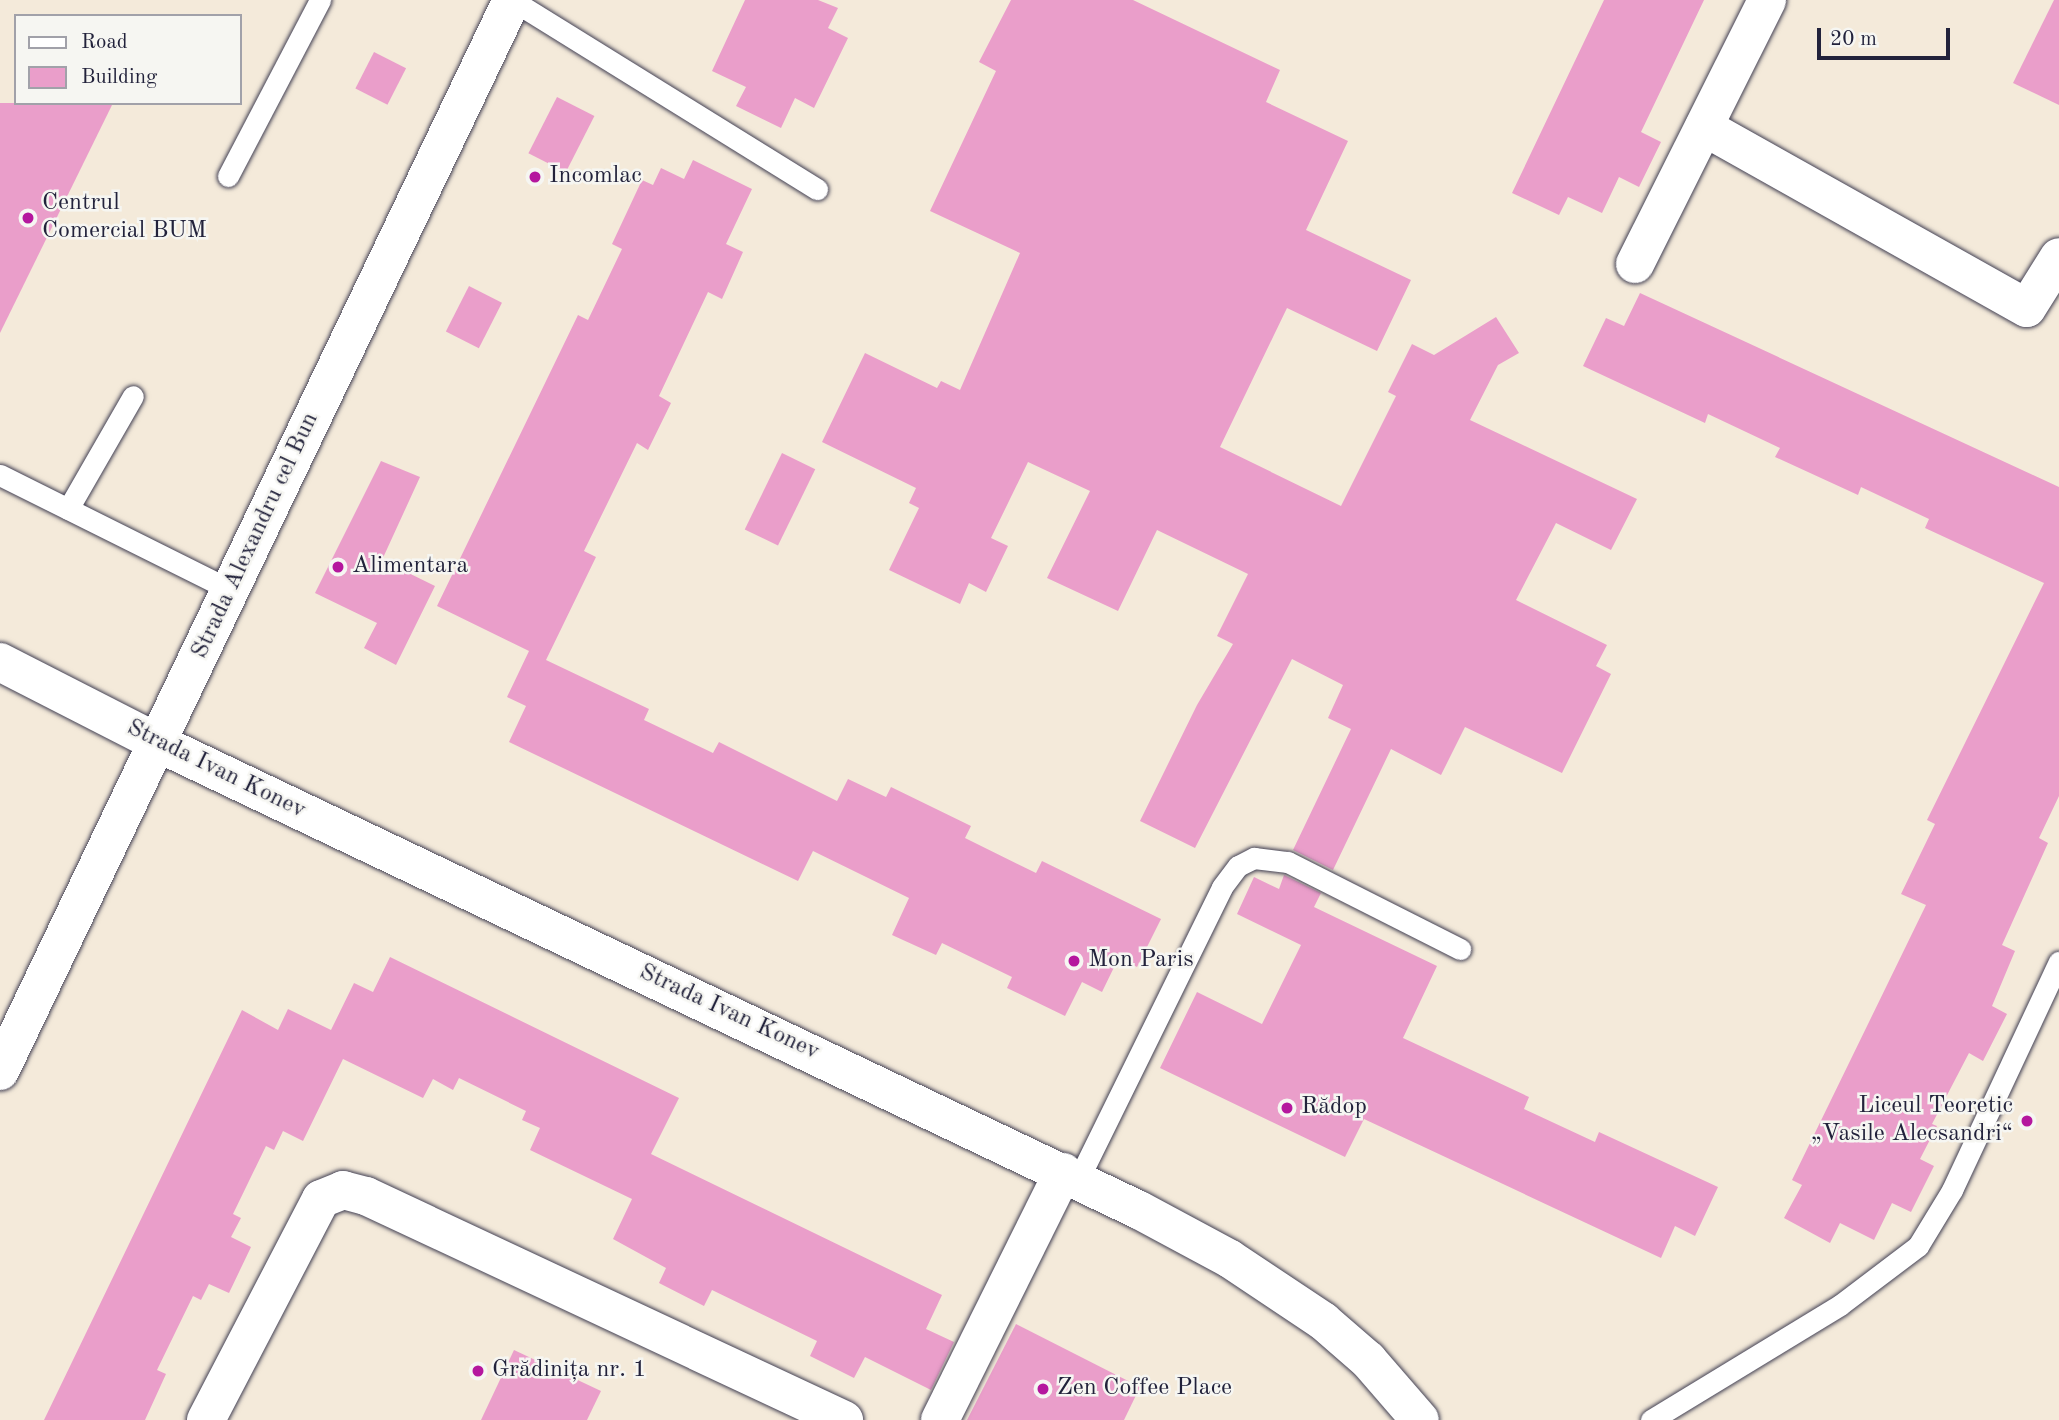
<!DOCTYPE html>
<html>
<head>
<meta charset="utf-8">
<style>
	body { margin:0 }
	#map { position:relative; width:2059px; height:1420px; overflow:hidden; background:#f4eada; font-family:"Old Standard TT",serif }
	div>[style] { position:absolute }
	.building>* { inset:0; background:#ea9eca; transform-origin:0 0 }
	.roads { filter:drop-shadow(0 0 2px #424053) drop-shadow(0 0 2px #424053) }
	.lane>* { height:21px; margin:-10.5px; padding:0 10.5px; transform-origin:10.5px; border-radius:10.5px; background:#fff }
	.street>* { height:38px; margin:-19px; padding:0 19px; transform-origin:19px; border-radius:19px; background:#fff }
	.dots>* { width:19px; height:19px; translate:-50% -50%; box-sizing:border-box; border:4px solid #f6f6f2; border-radius:50% }
	span { translate:-50% -50%; white-space:nowrap; text-align:center; line-height:1.15; -webkit-text-stroke:5px #f6f6f2; paint-order:stroke }
	.poi-label { font-size:24px; color:#22223b }
	.left { translate:0 -50%; text-align:left }
	.right { translate:-100% -50%; text-align:right }
	.street-label { font-size:24px; color:#22223b }
	.legend { position:absolute; left:14px; top:14px; width:228px; height:91px; box-sizing:border-box; background:#f6f6f2; border:2px solid #a1a1a9; margin:0; padding:9px 12px; list-style:none; font-size:21px; color:#22223b }
	.legend li { display:flex; align-items:center; gap:14px; height:35px }
	.legend b { width:35px; border:2px solid #a1a1a9 }
	.scale { position:absolute; left:1817px; top:28px; width:133px; height:32px; box-sizing:border-box; border:4px solid #22223b; border-top:0; padding-left:9px; font-size:21px; line-height:24px; white-space:nowrap; color:#22223b; -webkit-text-stroke:5px #f6f6f2; paint-order:stroke }
</style>
</head>
<body>
<div id="map">
	<div class="building">
		<i style="clip-path:polygon(745px 0,818px 0,838px 8px,828px 28px,848px 38px,814px 108px,795px 98px,781px 128px,736px 106px,746px 87px,712px 71px)"></i>
		<i style="clip-path:polygon(1011px 0,1133px 0,1280px 70px,1266px 102px,1348px 141px,1306px 230px,1411px 280px,1377px 351px,1287px 308px,1220px 447px,1341px 506px,1396px 396px,1388px 392px,1412px 344px,1434px 355px,1496px 317px,1519px 353px,1498px 365px,1470px 420px,1637px 499px,1611px 550px,1556px 523px,1516px 600px,1607px 645px,1596px 666px,1611px 674px,1562px 773px,1465px 727px,1441px 775px,1391px 749px,1333px 870px,1293px 850px,1351px 729px,1328px 718px,1343px 685px,1292px 659px,1195px 848px,1140px 821px,1197px 705px,1233px 644px,1217px 636px,1248px 574px,1157px 530px,1118px 611px,1047px 578px,1090px 491px,1028px 462px,991px 538px,1008px 546px,986px 592px,969px 583px,960px 604px,889px 570px,919px 508px,909px 503px,916px 488px,822px 442px,865px 353px,937px 388px,941px 381px,960px 390px,1020px 253px,930px 211px,996px 71px,979px 62px)"></i>
		<i style="clip-path:polygon(1604px 0,1704px 0,1641px 132px,1661px 142px,1639px 187px,1619px 177px,1602px 213px,1568px 197px,1559px 215px,1512px 193px)"></i>
		<i style="clip-path:polygon(2054px 0,2059px 0,2059px 105px,2013px 83px)"></i>
		<i style="left:374px;top:52px;width:36px;height:41px;rotate:27deg"></i>
		<i style="left:557px;top:97px;width:42px;height:63px;rotate:27deg"></i>
		<i style="clip-path:polygon(0 103px,113px 103px,0 333px)"></i>
		<i style="clip-path:polygon(693px 160px,752px 189px,726px 244px,743px 252px,722px 299px,708px 292px,659px 396px,671px 403px,648px 450px,637px 443px,584px 551px,596px 557px,546px 660px,649px 709px,644px 720px,713px 753px,719px 742px,837px 801px,848px 779px,886px 797px,891px 787px,971px 826px,965px 838px,1036px 873px,1042px 861px,1161px 919px,1137px 967px,1119px 957px,1102px 992px,1082px 982px,1065px 1016px,1007px 988px,1012px 977px,942px 943px,936px 955px,892px 935px,909px 898px,813px 851px,798px 881px,509px 742px,526px 706px,507px 697px,529px 651px,437px 606px,578px 315px,588px 320px,622px 249px,612px 244px,642px 180px,653px 185px,661px 168px,684px 179px)"></i>
		<i style="left:469px;top:286px;width:37px;height:51px;rotate:27deg"></i>
		<i style="clip-path:polygon(1640px 293px,2059px 487px,2059px 796px,2039px 838px,2048px 843px,2002px 945px,2015px 951px,1992px 1006px,2007px 1014px,1983px 1061px,1969px 1053px,1932px 1124px,1937px 1126px,1920px 1159px,1934px 1166px,1911px 1212px,1892px 1203px,1874px 1240px,1840px 1223px,1830px 1243px,1784px 1218px,1802px 1185px,1792px 1180px,1926px 905px,1901px 894px,1935px 824px,1927px 820px,2044px 583px,1925px 528px,1929px 519px,1861px 487px,1858px 495px,1775px 457px,1780px 448px,1708px 414px,1705px 423px,1583px 366px,1606px 318px,1624px 326px)"></i>
		<i style="left:782px;top:453px;width:37px;height:85px;rotate:26deg"></i>
		<i style="clip-path:polygon(381px 461px,420px 477px,382px 560px,435px 586px,396px 665px,364px 648px,377px 623px,315px 593px)"></i>
		<i style="clip-path:polygon(1284px 875px,1321px 893px,1314px 907px,1437px 966px,1403px 1038px,1529px 1097px,1524px 1109px,1595px 1142px,1599px 1132px,1718px 1187px,1695px 1236px,1675px 1226px,1661px 1258px,1364px 1119px,1345px 1157px,1160px 1068px,1197px 992px,1262px 1024px,1301px 945px,1237px 914px,1254px 877px,1279px 889px)"></i>
		<i style="clip-path:polygon(390px 957px,679px 1098px,651px 1154px,942px 1295px,926px 1329px,954px 1342px,931px 1390px,865px 1357px,854px 1378px,810px 1356px,817px 1341px,712px 1290px,704px 1306px,659px 1283px,666px 1268px,613px 1239px,632px 1199px,530px 1150px,540px 1128px,522px 1120px,526px 1111px,459px 1078px,453px 1090px,433px 1079px,423px 1098px,343px 1059px,303px 1141px,283px 1131px,274px 1150px,266px 1146px,233px 1214px,241px 1218px,231px 1237px,251px 1247px,229px 1293px,209px 1284px,201px 1300px,193px 1296px,157px 1370px,166px 1374px,145px 1420px,44px 1420px,242px 1010px,278px 1030px,288px 1009px,331px 1030px,354px 983px,373px 992px)"></i>
		<i style="clip-path:polygon(1016px 1324px,1140px 1387px,1124px 1420px,967px 1420px)"></i>
		<i style="clip-path:polygon(514px 1350px,601px 1391px,587px 1420px,481px 1420px)"></i>
	</div>
	<div class="roads">
		<div class="lane">
			<i style="left:512px;top:0;width:359px;rotate:31.8deg"></i>
			<i style="left:228px;top:176px;width:199px;rotate:-62.4deg"></i>
			<i style="left:0;top:475px;width:258px;rotate:26.5deg"></i>
			<i style="left:68px;top:509px;width:130px;rotate:-60.1deg"></i>
			<i style="left:1078px;top:1180px;width:326px;rotate:-63.8deg"></i>
			<i style="left:1222px;top:887px;width:26px;rotate:-53deg"></i>
			<i style="left:1238px;top:866px;width:18px;rotate:-27deg"></i>
			<i style="left:1254px;top:858px;width:34px;rotate:7deg"></i>
			<i style="left:1288px;top:862px;width:193px;rotate:26.8deg"></i>
			<i style="left:1651px;top:1420px;width:221px;rotate:-31.3deg"></i>
			<i style="left:1840px;top:1305px;width:98px;rotate:-37.1deg"></i>
			<i style="left:1918px;top:1246px;width:66px;rotate:-58.7deg"></i>
			<i style="left:1952px;top:1190px;width:252px;rotate:-64.9deg"></i>
		</div>
		<div class="street">
			<i style="left:1704px;top:127px;width:370px;rotate:29.3deg"></i>
			<i style="left:2027px;top:308px;width:60px;rotate:-57.9deg"></i>
			<i style="left:1635px;top:264px;width:295px;rotate:-63.4deg"></i>
			<i style="left:0;top:662px;width:178px;rotate:27.1deg"></i>
			<i style="left:158px;top:743px;width:1086px;rotate:25.46deg"></i>
			<i style="left:1139px;top:1210px;width:103px;rotate:28.3deg"></i>
			<i style="left:1230px;top:1259px;width:112px;rotate:33.7deg"></i>
			<i style="left:1323px;top:1321px;width:60px;rotate:40.9deg"></i>
			<i style="left:1368px;top:1360px;width:79px;rotate:49.1deg"></i>
			<i style="left:0;top:1071px;width:1187px;rotate:-64.45deg"></i>
			<i style="left:206px;top:1420px;width:249px;rotate:-62.5deg"></i>
			<i style="left:321px;top:1199px;width:24px;rotate:-22deg"></i>
			<i style="left:343px;top:1190px;width:24px;rotate:15deg"></i>
			<i style="left:366px;top:1196px;width:528px;rotate:25.11deg"></i>
			<i style="left:940px;top:1420px;width:277px;rotate:-63.6deg"></i>
		</div>
	</div>
	<div class="dots">
		<i style="left:535px;top:177px;background:#b5179e"></i>
		<i style="left:28px;top:218px;background:#b5179e"></i>
		<i style="left:338px;top:567px;background:#b5179e"></i>
		<i style="left:1074px;top:961px;background:#b5179e"></i>
		<i style="left:1287px;top:1108px;background:#b5179e"></i>
		<i style="left:2027px;top:1121px;background:#b5179e"></i>
		<i style="left:478px;top:1371px;background:#b5179e"></i>
		<i style="left:1043px;top:1389px;background:#b5179e"></i>
	</div>
	<div class="poi-label">
		<span class="left" style="left:549px;top:177px">Incomlac</span>
		<span class="left" style="left:42px;top:218px">Centrul<br>Comercial BUM</span>
		<span class="left" style="left:352px;top:567px">Alimentara</span>
		<span class="left" style="left:1088px;top:961px">Mon Paris</span>
		<span class="right" style="left:2013px;top:1121px">Liceul Teoretic<br>„Vasile Alecsandri“</span>
		<span class="left" style="left:1301px;top:1108px">Rădop</span>
		<span class="left" style="left:492px;top:1371px">Grădinița nr. 1</span>
		<span class="left" style="left:1057px;top:1389px">Zen Coffee Place</span>
	</div>
	<div class="street-label">
		<span style="left:256px;top:536px;rotate:-65deg">Strada Alexandru cel Bun</span>
		<span style="left:216px;top:770px;rotate:26deg">Strada Ivan Konev</span>
		<span style="left:729px;top:1013px;rotate:25deg">Strada Ivan Konev</span>
	</div>
	<ul class="legend">
	<li><b style="height:9px;background:#fff"></b>Road</li>
	<li><b style="height:19px;background:#ea9eca"></b>Building</li>
	</ul>
	<div class="scale">20 m</div>
</div>
</body>
</html>
